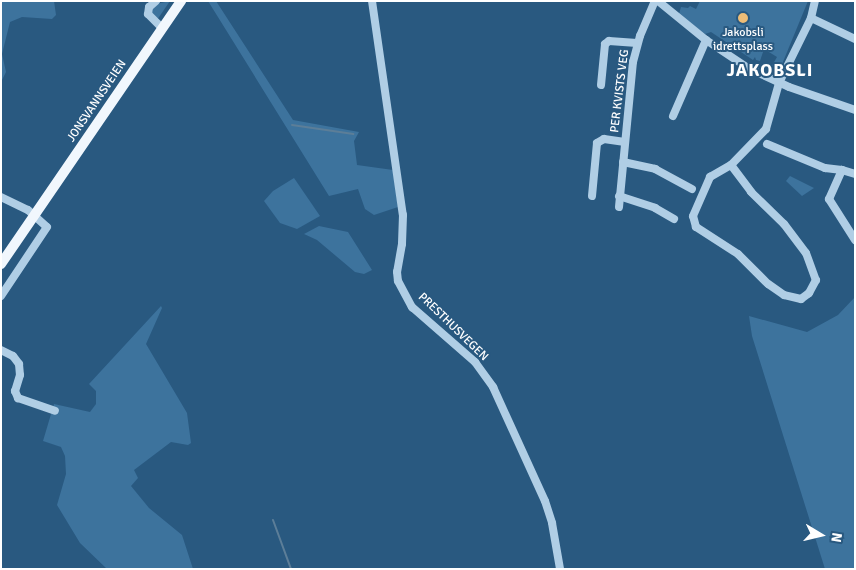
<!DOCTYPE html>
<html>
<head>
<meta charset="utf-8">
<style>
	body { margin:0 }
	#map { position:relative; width:856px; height:570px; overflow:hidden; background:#295980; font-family:Signika,sans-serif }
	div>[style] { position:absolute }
	.green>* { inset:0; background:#3d739d }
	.stream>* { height:2px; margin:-1px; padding:0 1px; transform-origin:1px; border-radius:1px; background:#5c7e98 }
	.minor>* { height:8px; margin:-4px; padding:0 4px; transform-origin:4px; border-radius:4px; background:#b0cee5 }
	.major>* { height:10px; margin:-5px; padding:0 5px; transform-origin:5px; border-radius:5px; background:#f1f7fd }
	.dots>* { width:14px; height:14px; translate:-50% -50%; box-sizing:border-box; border:2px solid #295980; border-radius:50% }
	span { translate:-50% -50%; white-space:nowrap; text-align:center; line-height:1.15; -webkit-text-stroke:4px #295980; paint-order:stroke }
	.poi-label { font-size:12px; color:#fff }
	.street-label { font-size:12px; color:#fff }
	.district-label { font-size:18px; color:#fff; font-weight:700; letter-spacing:1px }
	.frame { position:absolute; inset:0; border:2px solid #fff; pointer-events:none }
	.north { position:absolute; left:796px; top:510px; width:50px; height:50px; -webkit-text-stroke:4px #295980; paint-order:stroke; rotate:99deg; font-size:14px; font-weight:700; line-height:20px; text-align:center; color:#fff }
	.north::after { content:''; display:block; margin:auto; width:18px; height:22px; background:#fff; clip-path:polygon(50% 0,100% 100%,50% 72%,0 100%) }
</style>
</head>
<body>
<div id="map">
	<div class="green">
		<i style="clip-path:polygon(1px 1px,54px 1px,56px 15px,52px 19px,22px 17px,10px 22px,2px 54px,6px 72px,1px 82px)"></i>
		<i style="clip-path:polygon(170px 1px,157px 20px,155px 20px,150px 9px,156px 4px)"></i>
		<i style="clip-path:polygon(208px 1px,216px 1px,293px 120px,359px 132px,354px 141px,357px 165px,393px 170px,398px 207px,374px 215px,365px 209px,358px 189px,329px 196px)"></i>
		<i style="clip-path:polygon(700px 1px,808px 1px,778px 74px,770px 69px,777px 57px,764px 49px,760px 61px,756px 60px,755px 57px,753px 60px,711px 32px,705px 34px,679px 14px,681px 7px,688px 8px,690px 6px,696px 9px)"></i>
		<i style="clip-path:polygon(790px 176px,814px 188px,802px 196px,786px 181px)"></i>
		<i style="clip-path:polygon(294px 178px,320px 216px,297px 229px,280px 223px,264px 201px,273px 191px)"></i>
		<i style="clip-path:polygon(319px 226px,348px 232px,372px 270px,364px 274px,355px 272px,317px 240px,304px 234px)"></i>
		<i style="clip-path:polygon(855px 297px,855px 569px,825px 569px,752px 336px,749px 316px,807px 332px,838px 315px)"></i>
		<i style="clip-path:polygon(161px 306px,162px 308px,146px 344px,187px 413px,191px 443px,188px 445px,171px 442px,134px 470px,138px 478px,131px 486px,149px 508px,182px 535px,193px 569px,107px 569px,80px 543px,57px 505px,66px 474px,65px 456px,61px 447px,43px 441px,54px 404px,90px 412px,96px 404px,96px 391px,89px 384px)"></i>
	</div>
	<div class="stream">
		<i style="left:292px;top:125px;width:62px;rotate:8.4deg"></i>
		<i style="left:273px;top:520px;width:52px;rotate:69.8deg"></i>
	</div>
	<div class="minor">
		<i style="left:156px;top:1px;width:9px;rotate:139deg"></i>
		<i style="left:149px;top:7px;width:7px;rotate:98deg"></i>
		<i style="left:148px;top:14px;width:20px;rotate:45deg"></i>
		<i style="left:372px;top:1px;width:216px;rotate:81.8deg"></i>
		<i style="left:403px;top:215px;width:29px;rotate:92deg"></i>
		<i style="left:402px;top:244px;width:28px;rotate:100deg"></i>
		<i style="left:397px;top:272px;width:9px;rotate:84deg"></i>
		<i style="left:398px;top:281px;width:30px;rotate:62deg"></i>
		<i style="left:412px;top:307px;width:84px;rotate:41.1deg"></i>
		<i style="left:475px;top:362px;width:31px;rotate:54deg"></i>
		<i style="left:493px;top:387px;width:125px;rotate:65.5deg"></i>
		<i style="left:545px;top:501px;width:23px;rotate:72deg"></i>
		<i style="left:552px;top:523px;width:47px;rotate:80.1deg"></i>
		<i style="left:658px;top:1px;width:62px;rotate:39.1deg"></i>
		<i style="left:706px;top:40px;width:50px;rotate:33.7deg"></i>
		<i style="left:748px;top:68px;width:45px;rotate:24.9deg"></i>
		<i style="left:789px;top:87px;width:70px;rotate:19.2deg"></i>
		<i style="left:811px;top:18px;width:49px;rotate:25.5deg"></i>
		<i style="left:601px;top:85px;width:41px;rotate:-84.4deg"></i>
		<i style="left:605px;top:44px;width:5px;rotate:-37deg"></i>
		<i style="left:609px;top:41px;width:28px;rotate:4deg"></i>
		<i style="left:673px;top:116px;width:83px;rotate:-66.5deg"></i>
		<i style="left:767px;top:144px;width:63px;rotate:22.5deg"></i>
		<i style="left:825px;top:168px;width:17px;rotate:7deg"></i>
		<i style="left:623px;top:162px;width:33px;rotate:12deg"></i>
		<i style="left:655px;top:169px;width:42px;rotate:28.4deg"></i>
		<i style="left:731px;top:165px;width:34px;rotate:53deg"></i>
		<i style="left:751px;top:192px;width:46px;rotate:44.1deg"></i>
		<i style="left:784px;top:224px;width:36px;rotate:53deg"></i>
		<i style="left:806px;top:253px;width:29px;rotate:70deg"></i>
		<i style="left:816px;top:280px;width:15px;rotate:118deg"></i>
		<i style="left:809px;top:293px;width:10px;rotate:143deg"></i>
		<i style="left:801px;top:299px;width:17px;rotate:-167deg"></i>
		<i style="left:784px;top:295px;width:19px;rotate:-145deg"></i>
		<i style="left:768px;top:284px;width:42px;rotate:-135deg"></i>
		<i style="left:738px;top:254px;width:50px;rotate:-147.3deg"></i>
		<i style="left:696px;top:227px;width:11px;rotate:-105deg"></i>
		<i style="left:693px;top:216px;width:43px;rotate:-66.4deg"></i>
		<i style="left:710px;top:177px;width:24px;rotate:-30deg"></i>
		<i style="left:731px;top:165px;width:50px;rotate:-45.8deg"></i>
		<i style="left:766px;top:129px;width:48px;rotate:-74.2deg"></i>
		<i style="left:779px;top:83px;width:72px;rotate:-63.8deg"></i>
		<i style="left:811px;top:18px;width:17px;rotate:-77deg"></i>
		<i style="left:855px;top:174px;width:14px;rotate:-163deg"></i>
		<i style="left:842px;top:170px;width:32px;rotate:114deg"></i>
		<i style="left:829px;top:199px;width:49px;rotate:57.6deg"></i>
		<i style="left:592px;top:196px;width:53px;rotate:-84.6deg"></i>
		<i style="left:597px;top:143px;width:8px;rotate:-30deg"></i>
		<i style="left:604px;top:139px;width:21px;rotate:8deg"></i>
		<i style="left:619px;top:196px;width:38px;rotate:18deg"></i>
		<i style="left:655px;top:208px;width:22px;rotate:30deg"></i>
		<i style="left:1px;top:197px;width:30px;rotate:26deg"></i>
		<i style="left:28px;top:210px;width:25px;rotate:42deg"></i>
		<i style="left:47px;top:227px;width:83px;rotate:123.7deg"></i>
		<i style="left:619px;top:207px;width:146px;rotate:-84.5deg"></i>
		<i style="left:633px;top:62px;width:27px;rotate:-75deg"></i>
		<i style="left:640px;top:36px;width:38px;rotate:-67deg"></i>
		<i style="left:1px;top:350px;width:13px;rotate:27deg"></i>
		<i style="left:13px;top:356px;width:10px;rotate:53deg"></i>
		<i style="left:19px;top:364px;width:11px;rotate:85deg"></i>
		<i style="left:20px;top:375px;width:17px;rotate:107deg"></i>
		<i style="left:15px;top:391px;width:8px;rotate:67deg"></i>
		<i style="left:18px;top:398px;width:39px;rotate:19deg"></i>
	</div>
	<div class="major">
		<i style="left:1px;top:264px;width:319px;rotate:-55.6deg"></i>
	</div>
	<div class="dots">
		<i style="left:743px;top:18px;background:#edbd77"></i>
	</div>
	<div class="poi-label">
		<span style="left:743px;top:40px">Jakobsli<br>idrettsplass</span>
	</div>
	<div class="street-label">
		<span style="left:620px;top:91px;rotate:-83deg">PER KVISTS VEG</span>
		<span style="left:97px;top:101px;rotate:-56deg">JONSVANNSVEIEN</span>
		<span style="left:453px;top:327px;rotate:44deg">PRESTHUSVEGEN</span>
	</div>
	<div class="district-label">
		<span style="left:770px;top:70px">JAKOBSLI</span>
	</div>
	<div class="frame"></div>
	<div class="north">N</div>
</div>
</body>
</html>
